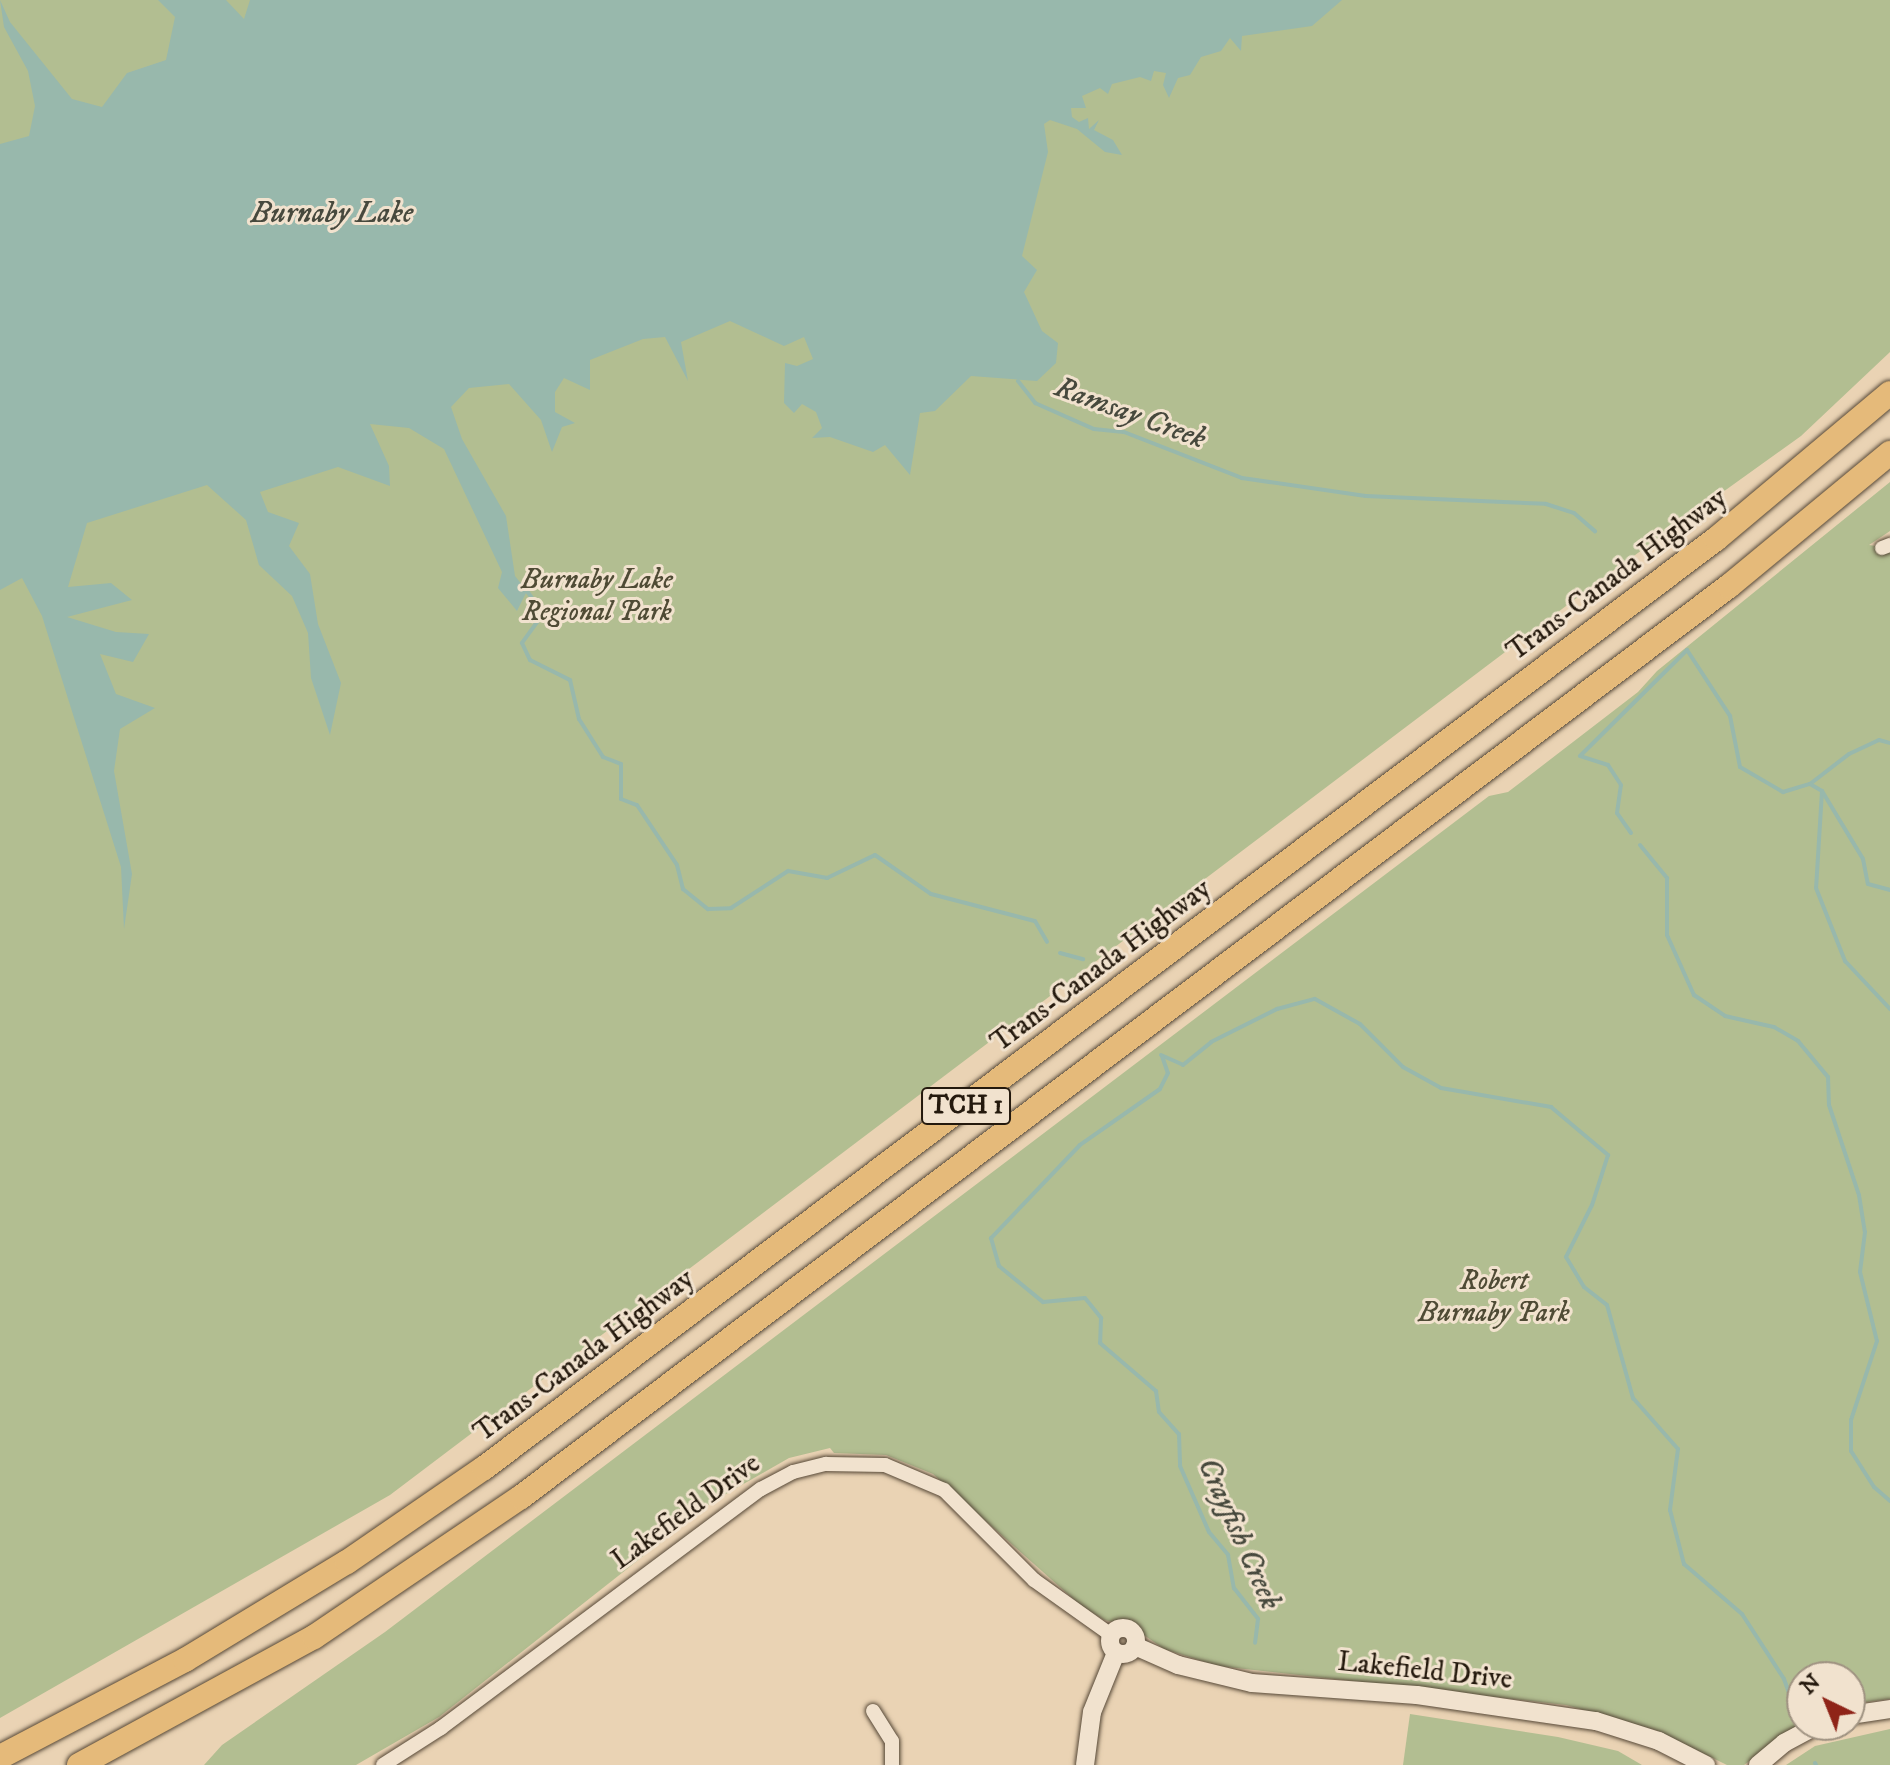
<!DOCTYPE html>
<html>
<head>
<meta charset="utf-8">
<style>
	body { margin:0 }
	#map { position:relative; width:1890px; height:1765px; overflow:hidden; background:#ead3b4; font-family:"IM FELL DW Pica",serif }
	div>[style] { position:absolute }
	.green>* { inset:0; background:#b2be91 }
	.water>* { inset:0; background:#98b8ac }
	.stream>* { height:4px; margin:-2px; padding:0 2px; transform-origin:2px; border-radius:2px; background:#98b8ac }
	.roads { filter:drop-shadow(0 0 2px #564837) drop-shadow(0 0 2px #564837) }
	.street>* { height:14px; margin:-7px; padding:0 7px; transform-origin:7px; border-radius:7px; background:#f1e2ce }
	.secondary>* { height:18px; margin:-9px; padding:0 9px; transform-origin:9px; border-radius:9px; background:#f1e2ce }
	.secondary>.ring { margin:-9px; padding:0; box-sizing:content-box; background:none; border:18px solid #f1e2ce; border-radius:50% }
	.highway>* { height:24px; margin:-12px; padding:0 12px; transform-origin:12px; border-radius:12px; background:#e5ba7a }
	span { translate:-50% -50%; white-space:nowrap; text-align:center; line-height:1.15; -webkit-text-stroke:6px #f1e2ce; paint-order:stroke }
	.shield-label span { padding:2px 6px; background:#f1e2ce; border:2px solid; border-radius:6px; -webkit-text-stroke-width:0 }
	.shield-label { font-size:26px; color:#24190d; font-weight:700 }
	.street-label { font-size:28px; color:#24190d }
	.park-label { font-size:28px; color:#4f4b35; font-style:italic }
	.water-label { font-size:30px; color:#47493d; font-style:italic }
	.north { position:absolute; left:1786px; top:1661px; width:80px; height:80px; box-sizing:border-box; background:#f1e2ce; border:2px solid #9f9281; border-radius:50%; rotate:317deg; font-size:22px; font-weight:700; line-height:32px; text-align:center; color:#24190d }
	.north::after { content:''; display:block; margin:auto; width:28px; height:36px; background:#8f2418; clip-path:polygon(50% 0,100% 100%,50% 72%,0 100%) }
</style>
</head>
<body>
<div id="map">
	<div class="green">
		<i style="clip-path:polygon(0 0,1890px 0,1890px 352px,1801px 436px,1603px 578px,390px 1495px,0 1718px)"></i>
		<i style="clip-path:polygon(1890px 482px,1890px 531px,1869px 545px,1890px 548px,1890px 1699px,1850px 1704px,1850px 1677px,1802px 1677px,1802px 1722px,1744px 1765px,1727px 1765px,1655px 1730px,1566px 1705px,1218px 1666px,1164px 1649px,1131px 1626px,1104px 1620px,1079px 1604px,933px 1474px,886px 1455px,834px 1453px,830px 1448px,789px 1458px,712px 1502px,439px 1717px,356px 1765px,204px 1765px,222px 1745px,385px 1632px,1489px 796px,1508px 792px,1638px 692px,1657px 671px)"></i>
		<i style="clip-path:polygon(1410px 1714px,1558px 1737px,1618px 1751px,1642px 1765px,1403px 1765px)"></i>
		<i style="clip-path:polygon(1890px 1729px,1890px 1765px,1786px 1765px,1815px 1746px)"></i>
	</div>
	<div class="water">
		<i style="clip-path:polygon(0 0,10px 22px,72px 99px,102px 107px,127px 73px,166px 60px,175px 17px,158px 0,226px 0,244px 19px,250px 0,1342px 0,1312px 26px,1242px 36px,1241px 51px,1230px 38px,1221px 51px,1201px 57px,1190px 75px,1178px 78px,1169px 98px,1163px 85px,1166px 73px,1154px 71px,1151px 81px,1140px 77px,1112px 84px,1108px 94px,1100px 88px,1082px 96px,1086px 108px,1071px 108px,1072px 117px,1079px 122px,1088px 118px,1089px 129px,1099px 120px,1094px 130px,1113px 140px,1122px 155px,1105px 152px,1077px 129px,1050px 120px,1044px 124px,1048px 152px,1022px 256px,1037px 270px,1024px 292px,1042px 331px,1058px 343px,1056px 363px,1037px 381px,971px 376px,935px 411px,920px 413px,910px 475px,885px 445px,873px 452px,830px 437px,812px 438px,822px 428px,816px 412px,802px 404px,794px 413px,784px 403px,785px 363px,797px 366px,813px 359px,804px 337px,784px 346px,730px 321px,681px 342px,688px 381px,665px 337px,643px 339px,590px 360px,590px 390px,564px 378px,555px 392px,555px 412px,575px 423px,562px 427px,552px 452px,541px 420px,509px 384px,469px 388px,451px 407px,462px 439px,506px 516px,515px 576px,527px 591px,517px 611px,498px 588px,502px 572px,444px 449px,409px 428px,370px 424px,389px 466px,390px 486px,338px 467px,260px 492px,268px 512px,299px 523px,289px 546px,310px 574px,318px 624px,341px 683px,330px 735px,311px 678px,308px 633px,292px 596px,259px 565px,246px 520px,207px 485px,87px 523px,68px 587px,111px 583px,132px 600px,67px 617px,116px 632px,149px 634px,133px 662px,100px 654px,116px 694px,155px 708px,120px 729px,114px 771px,132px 874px,124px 929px,121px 867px,42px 616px,22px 578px,0 590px,0 144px,29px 136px,35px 106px,28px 71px,4px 27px)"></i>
	</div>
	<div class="stream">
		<i style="left:1018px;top:381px;width:28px;rotate:52deg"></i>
		<i style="left:1035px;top:403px;width:64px;rotate:23.8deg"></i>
		<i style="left:1094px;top:429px;width:30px;rotate:6deg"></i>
		<i style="left:1124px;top:432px;width:127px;rotate:21.3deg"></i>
		<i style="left:1242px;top:478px;width:125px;rotate:8.3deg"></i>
		<i style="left:1366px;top:496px;width:180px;rotate:2.5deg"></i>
		<i style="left:1546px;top:504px;width:29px;rotate:18deg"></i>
		<i style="left:1574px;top:513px;width:28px;rotate:41deg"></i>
		<i style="left:527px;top:591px;width:28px;rotate:55deg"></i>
		<i style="left:543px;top:614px;width:36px;rotate:126deg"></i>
		<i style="left:522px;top:643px;width:19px;rotate:65deg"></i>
		<i style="left:530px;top:660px;width:45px;rotate:26.6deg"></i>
		<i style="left:570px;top:680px;width:40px;rotate:77deg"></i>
		<i style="left:579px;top:719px;width:45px;rotate:57.7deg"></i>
		<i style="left:603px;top:757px;width:19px;rotate:21deg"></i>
		<i style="left:621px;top:764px;width:35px;rotate:90deg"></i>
		<i style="left:621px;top:799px;width:17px;rotate:21deg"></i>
		<i style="left:637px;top:805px;width:72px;rotate:56.3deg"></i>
		<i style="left:677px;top:865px;width:25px;rotate:76deg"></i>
		<i style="left:683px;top:889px;width:32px;rotate:39deg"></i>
		<i style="left:708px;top:909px;width:23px;rotate:-2deg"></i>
		<i style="left:731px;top:908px;width:68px;rotate:-33deg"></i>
		<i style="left:788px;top:871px;width:40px;rotate:10deg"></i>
		<i style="left:827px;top:878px;width:53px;rotate:-25.6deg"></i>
		<i style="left:875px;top:855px;width:68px;rotate:34.9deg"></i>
		<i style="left:931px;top:894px;width:107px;rotate:14.6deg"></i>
		<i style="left:1035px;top:921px;width:24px;rotate:60deg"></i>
		<i style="left:1810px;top:784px;width:49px;rotate:-37.6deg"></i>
		<i style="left:1849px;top:754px;width:33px;rotate:-25deg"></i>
		<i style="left:1879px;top:740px;width:11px;rotate:15deg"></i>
		<i style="left:1822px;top:791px;width:97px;rotate:93.5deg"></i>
		<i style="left:1816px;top:888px;width:79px;rotate:68.3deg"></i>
		<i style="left:1845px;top:961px;width:66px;rotate:46.8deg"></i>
		<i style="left:1631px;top:833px;width:24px;rotate:-125deg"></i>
		<i style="left:1617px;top:813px;width:28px;rotate:-82deg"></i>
		<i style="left:1621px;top:785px;width:24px;rotate:-123deg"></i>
		<i style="left:1608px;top:765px;width:29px;rotate:-162deg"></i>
		<i style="left:1580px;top:756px;width:151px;rotate:-44.7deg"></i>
		<i style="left:1687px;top:650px;width:79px;rotate:56.9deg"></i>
		<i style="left:1730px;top:716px;width:52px;rotate:78.9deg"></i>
		<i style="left:1740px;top:767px;width:50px;rotate:30.2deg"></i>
		<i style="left:1783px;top:792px;width:28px;rotate:-17deg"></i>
		<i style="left:1810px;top:784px;width:14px;rotate:30deg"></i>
		<i style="left:1822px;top:791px;width:79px;rotate:58.9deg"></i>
		<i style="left:1863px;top:859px;width:25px;rotate:79deg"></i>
		<i style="left:1868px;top:884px;width:23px;rotate:15deg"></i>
		<i style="left:1640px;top:845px;width:43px;rotate:50.7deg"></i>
		<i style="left:1667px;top:878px;width:57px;rotate:90deg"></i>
		<i style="left:1667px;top:935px;width:66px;rotate:65.8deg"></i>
		<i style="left:1694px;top:995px;width:37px;rotate:34deg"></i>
		<i style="left:1725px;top:1016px;width:50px;rotate:12.7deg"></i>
		<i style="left:1774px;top:1027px;width:28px;rotate:30deg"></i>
		<i style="left:1798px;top:1041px;width:47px;rotate:50.2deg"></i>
		<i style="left:1828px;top:1077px;width:28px;rotate:88deg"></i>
		<i style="left:1829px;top:1105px;width:95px;rotate:71.6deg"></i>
		<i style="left:1859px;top:1195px;width:37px;rotate:81deg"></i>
		<i style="left:1865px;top:1232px;width:40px;rotate:97.1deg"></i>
		<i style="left:1860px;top:1272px;width:71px;rotate:76.2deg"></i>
		<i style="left:1877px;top:1341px;width:83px;rotate:108.2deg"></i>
		<i style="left:1851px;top:1420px;width:31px;rotate:90deg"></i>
		<i style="left:1851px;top:1451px;width:43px;rotate:57.4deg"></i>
		<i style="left:1874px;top:1487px;width:21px;rotate:41deg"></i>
		<i style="left:1060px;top:953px;width:24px;rotate:15deg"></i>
		<i style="left:1161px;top:1055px;width:24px;rotate:24deg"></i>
		<i style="left:1183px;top:1065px;width:36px;rotate:-39deg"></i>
		<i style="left:1211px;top:1042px;width:74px;rotate:-26.6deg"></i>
		<i style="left:1277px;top:1009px;width:39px;rotate:-15deg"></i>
		<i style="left:1315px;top:999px;width:51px;rotate:29.1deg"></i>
		<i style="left:1360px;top:1024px;width:61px;rotate:45deg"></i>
		<i style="left:1403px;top:1067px;width:43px;rotate:28.9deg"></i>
		<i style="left:1441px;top:1088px;width:112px;rotate:9.8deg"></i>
		<i style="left:1551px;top:1107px;width:75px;rotate:40.1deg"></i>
		<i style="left:1608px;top:1155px;width:52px;rotate:107.7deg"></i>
		<i style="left:1592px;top:1205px;width:58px;rotate:116.6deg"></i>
		<i style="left:1566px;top:1257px;width:35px;rotate:59deg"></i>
		<i style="left:1584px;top:1287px;width:29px;rotate:38deg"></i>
		<i style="left:1607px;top:1305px;width:97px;rotate:74.4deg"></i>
		<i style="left:1633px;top:1398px;width:68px;rotate:48.6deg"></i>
		<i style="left:1678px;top:1449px;width:62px;rotate:97.5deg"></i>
		<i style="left:1670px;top:1510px;width:56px;rotate:75.5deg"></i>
		<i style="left:1684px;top:1564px;width:77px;rotate:40.8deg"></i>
		<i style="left:1742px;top:1614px;width:77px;rotate:57.1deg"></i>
		<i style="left:1784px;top:1679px;width:29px;rotate:70deg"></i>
		<i style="left:1162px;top:1056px;width:18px;rotate:71deg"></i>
		<i style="left:1168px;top:1073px;width:18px;rotate:117deg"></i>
		<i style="left:1160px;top:1089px;width:98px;rotate:145deg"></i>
		<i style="left:1080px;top:1145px;width:129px;rotate:133.7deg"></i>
		<i style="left:991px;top:1238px;width:29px;rotate:74deg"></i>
		<i style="left:999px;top:1266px;width:57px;rotate:39.3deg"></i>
		<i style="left:1043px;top:1302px;width:42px;rotate:-5.4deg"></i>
		<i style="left:1085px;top:1298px;width:26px;rotate:51deg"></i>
		<i style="left:1101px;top:1318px;width:25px;rotate:92deg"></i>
		<i style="left:1100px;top:1343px;width:74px;rotate:40.6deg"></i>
		<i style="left:1156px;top:1391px;width:21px;rotate:82deg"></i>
		<i style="left:1159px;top:1412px;width:30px;rotate:48deg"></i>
		<i style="left:1179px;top:1434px;width:32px;rotate:88deg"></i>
		<i style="left:1180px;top:1466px;width:72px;rotate:66.3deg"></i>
		<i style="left:1209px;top:1532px;width:30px;rotate:50deg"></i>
		<i style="left:1228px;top:1555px;width:34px;rotate:80deg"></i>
		<i style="left:1234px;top:1588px;width:39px;rotate:52deg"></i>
		<i style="left:1258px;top:1619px;width:24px;rotate:97deg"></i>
		<i style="left:1815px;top:1763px;width:2px;rotate:63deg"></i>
	</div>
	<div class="roads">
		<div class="street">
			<i style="left:1882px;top:548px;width:9px;rotate:-21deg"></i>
			<i style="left:873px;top:1711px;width:36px;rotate:58deg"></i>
			<i style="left:892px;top:1741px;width:24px;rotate:90deg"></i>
			<i style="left:383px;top:1765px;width:69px;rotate:-32.5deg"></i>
			<i style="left:441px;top:1728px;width:399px;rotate:-36.8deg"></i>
			<i style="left:761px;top:1489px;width:36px;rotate:-28deg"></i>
			<i style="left:793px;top:1472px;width:34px;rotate:-14deg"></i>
			<i style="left:826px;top:1464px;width:59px;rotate:1deg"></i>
			<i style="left:885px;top:1465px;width:64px;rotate:23deg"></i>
			<i style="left:944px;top:1490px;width:127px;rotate:45deg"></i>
			<i style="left:1034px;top:1580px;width:95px;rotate:35.5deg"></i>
		</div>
		<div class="secondary">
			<i class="ring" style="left:1110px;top:1628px;width:8px;height:8px"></i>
			<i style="left:1135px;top:1646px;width:47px;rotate:23.8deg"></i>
			<i style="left:1178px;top:1665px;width:76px;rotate:13.7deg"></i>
			<i style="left:1252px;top:1683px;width:165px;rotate:4.2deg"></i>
			<i style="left:1417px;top:1695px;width:181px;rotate:8.3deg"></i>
			<i style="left:1596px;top:1721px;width:66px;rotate:17.6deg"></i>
			<i style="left:1659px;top:1741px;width:53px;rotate:27.1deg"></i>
			<i style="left:1850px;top:1715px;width:40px;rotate:-8.5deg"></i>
			<i style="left:1085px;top:1765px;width:53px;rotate:-82.5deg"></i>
			<i style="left:1092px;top:1712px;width:64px;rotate:-67.9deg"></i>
			<i style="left:1758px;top:1765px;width:34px;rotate:-40deg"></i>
			<i style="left:1784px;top:1743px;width:38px;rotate:-28deg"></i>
		</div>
		<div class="highway">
			<i style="left:0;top:1757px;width:209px;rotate:-27.7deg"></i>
			<i style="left:185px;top:1660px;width:189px;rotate:-31.2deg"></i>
			<i style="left:347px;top:1562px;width:166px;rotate:-34.5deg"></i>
			<i style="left:484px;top:1468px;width:1543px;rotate:-37.02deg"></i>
			<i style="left:1716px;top:539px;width:227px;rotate:-40deg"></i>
			<i style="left:79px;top:1765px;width:268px;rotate:-28.6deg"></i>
			<i style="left:314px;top:1637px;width:250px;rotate:-34.1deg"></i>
			<i style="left:521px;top:1497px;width:1513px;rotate:-37.02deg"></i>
			<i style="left:1729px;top:586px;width:209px;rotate:-39.6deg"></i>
		</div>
	</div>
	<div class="shield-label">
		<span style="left:966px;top:1106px">TCH 1</span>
	</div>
	<div class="street-label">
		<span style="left:1617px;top:575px;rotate:-37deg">Trans-Canada Highway</span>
		<span style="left:1101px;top:966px;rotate:-37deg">Trans-Canada Highway</span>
		<span style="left:584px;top:1356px;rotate:-37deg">Trans-Canada Highway</span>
		<span style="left:686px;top:1512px;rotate:-36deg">Lakefield Drive</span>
		<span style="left:1425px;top:1671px;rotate:6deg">Lakefield Drive</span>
	</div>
	<div class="park-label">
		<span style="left:597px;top:596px">Burnaby Lake<br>Regional Park</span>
		<span style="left:1494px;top:1297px">Robert<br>Burnaby Park</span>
	</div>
	<div class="water-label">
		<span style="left:332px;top:214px">Burnaby Lake</span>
		<span style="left:1130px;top:414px;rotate:20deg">Ramsay Creek</span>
		<span style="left:1238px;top:1534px;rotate:66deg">Crayfish Creek</span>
	</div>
	<div class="north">N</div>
</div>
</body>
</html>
